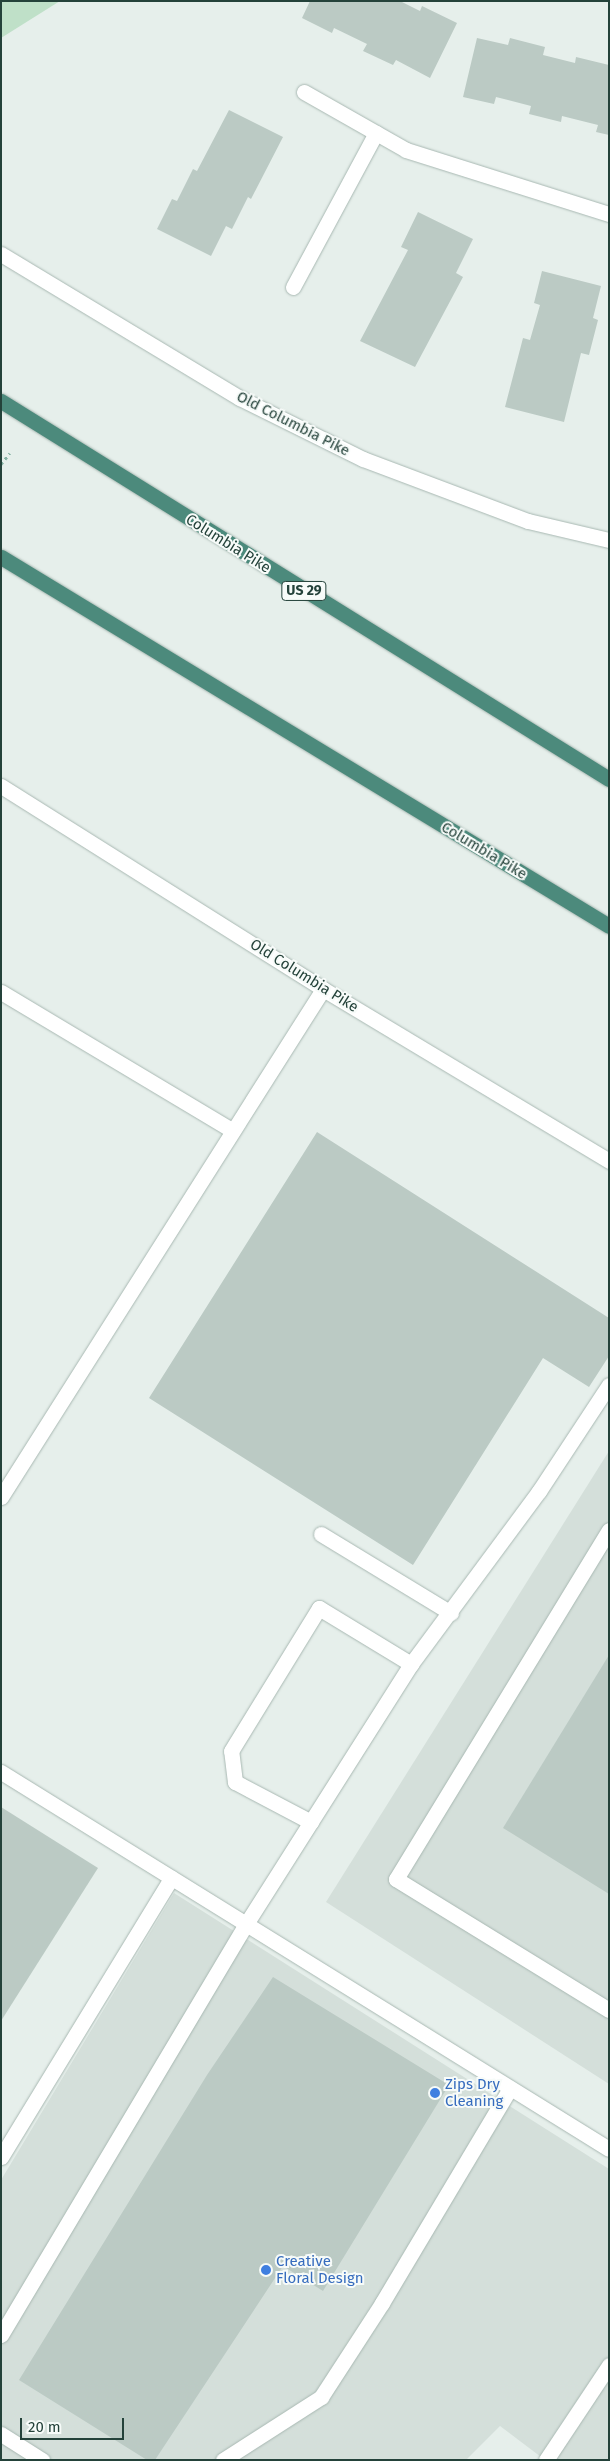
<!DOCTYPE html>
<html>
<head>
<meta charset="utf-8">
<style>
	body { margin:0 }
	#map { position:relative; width:610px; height:2461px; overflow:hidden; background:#e6efeb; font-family:"Fira Sans",sans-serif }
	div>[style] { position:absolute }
	.built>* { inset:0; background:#d4dfda }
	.green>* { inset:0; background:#bfe0c8 }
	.building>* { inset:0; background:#bbcac4 }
	.path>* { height:3px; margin-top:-1.5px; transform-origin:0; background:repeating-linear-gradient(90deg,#86b3a5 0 2.5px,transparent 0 6.5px) }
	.roads { filter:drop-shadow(0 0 1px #a8b8b2) drop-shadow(0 0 1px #a8b8b2) }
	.service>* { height:15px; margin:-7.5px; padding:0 7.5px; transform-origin:7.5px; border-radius:7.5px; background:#fff }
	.tertiary>* { height:15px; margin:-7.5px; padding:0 7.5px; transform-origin:7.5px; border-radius:7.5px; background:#fff }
	.secondary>* { height:15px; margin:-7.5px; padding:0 7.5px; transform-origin:7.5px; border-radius:7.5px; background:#fff }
	.trunk>* { height:15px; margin:-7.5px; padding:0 7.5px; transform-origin:7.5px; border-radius:7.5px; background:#4c8a7c }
	.dots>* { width:14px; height:14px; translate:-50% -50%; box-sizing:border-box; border:2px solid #f7fbf9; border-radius:50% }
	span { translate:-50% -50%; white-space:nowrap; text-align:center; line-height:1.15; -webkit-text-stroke:4px #f7fbf9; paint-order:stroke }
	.shield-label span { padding:1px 4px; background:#f7fbf9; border:1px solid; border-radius:4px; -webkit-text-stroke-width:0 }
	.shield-label { font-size:14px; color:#24423a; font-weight:700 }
	.street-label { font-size:15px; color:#24423a }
	.shop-label { font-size:15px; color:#366cbe }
	.left { translate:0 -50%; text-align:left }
	.frame { position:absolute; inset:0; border:2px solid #24423a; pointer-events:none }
	.scale { position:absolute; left:20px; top:2418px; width:104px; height:22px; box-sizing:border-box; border:2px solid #24423a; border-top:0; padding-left:6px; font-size:15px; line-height:18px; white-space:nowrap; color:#24423a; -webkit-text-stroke:4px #f7fbf9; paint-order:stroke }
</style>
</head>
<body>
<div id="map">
	<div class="built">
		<i style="clip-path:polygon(609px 1451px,609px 2084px,326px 1902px)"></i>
		<i style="clip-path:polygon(174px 1893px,609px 2169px,609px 2460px,545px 2460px,500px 2426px,466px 2460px,1px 2460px,1px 2180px)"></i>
	</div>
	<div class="green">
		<i style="clip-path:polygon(1px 1px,60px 1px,1px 38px)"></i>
	</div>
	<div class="building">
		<i style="clip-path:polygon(310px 1px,400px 1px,420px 11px,422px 6px,457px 23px,430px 78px,396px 60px,393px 65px,363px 51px,367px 44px,334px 28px,332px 33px,302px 18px)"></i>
		<i style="clip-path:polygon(477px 38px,508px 45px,510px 38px,545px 47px,543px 55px,575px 63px,576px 57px,609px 65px,609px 135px,596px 132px,598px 125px,562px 116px,561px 122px,529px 114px,531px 106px,496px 97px,494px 104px,463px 97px)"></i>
		<i style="clip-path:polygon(229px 110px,283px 137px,251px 199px,248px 197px,232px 229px,226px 226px,211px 256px,157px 229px,172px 199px,177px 201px,193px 169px,197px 171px)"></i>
		<i style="clip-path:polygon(418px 212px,473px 239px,456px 273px,463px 277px,415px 367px,360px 341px,408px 250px,401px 247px)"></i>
		<i style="clip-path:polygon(542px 271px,601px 286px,593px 318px,598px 320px,589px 355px,581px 353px,564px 422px,505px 407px,523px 338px,530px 340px,540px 305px,534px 303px)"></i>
		<i style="clip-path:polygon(317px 1132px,609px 1318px,609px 1356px,589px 1387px,543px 1358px,413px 1565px,149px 1398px)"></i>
		<i style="clip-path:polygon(609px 1655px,609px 1894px,503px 1828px)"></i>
		<i style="clip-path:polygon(1px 1807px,98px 1868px,1px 2021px)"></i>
		<i style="clip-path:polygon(273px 1977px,449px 2085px,323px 2291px,283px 2266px,155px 2460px,147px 2460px,19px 2380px,207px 2075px)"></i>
	</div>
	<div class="path">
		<i style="left:1px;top:464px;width:14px;rotate:-51deg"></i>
	</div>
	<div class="roads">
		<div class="service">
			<i style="left:304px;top:92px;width:117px;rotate:29.6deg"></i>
			<i style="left:406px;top:150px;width:213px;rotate:17.5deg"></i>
			<i style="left:293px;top:287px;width:175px;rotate:-61.7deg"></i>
			<i style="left:1px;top:992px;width:270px;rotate:30.9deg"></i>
			<i style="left:1px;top:1497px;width:601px;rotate:-57.63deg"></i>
			<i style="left:609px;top:1530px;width:409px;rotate:121.4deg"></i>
			<i style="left:396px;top:1879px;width:250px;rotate:31.6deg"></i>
			<i style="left:321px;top:1534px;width:152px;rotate:31.3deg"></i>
			<i style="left:1px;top:1772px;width:715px;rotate:31.8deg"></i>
			<i style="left:311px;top:1822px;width:86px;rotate:-152.2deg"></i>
			<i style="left:235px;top:1782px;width:31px;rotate:-97deg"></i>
			<i style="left:231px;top:1751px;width:168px;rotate:-58.4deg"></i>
			<i style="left:319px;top:1608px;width:108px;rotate:31.3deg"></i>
			<i style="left:1px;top:2157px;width:327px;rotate:-58.6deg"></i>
			<i style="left:1px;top:2335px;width:478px;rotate:-59.2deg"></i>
			<i style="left:246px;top:1924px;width:308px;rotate:-57.6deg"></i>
			<i style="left:411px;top:1664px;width:215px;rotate:-53.5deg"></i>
			<i style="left:539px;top:1491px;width:127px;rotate:-56.6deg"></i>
			<i style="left:1px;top:2434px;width:49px;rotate:32.4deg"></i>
			<i style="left:223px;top:2460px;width:117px;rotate:-32.7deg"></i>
			<i style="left:321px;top:2397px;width:112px;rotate:-57deg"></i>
			<i style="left:382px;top:2303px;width:250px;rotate:-59.2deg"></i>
		</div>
		<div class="tertiary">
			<i style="left:1px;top:786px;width:381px;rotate:32.2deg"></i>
			<i style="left:323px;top:989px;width:334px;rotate:31deg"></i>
			<i style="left:546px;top:2460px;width:114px;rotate:-56.4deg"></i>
		</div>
		<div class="secondary">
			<i style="left:1px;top:254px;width:279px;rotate:31.1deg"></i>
			<i style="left:240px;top:398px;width:137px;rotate:26.4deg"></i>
			<i style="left:363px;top:459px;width:176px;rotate:20.6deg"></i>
			<i style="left:528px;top:521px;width:83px;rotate:13.2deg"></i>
		</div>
		<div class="trunk">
			<i style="left:1px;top:401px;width:716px;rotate:31.87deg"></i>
			<i style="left:1px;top:557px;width:711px;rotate:31.25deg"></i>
		</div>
	</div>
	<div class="dots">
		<i style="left:435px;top:2093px;background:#3f7fe0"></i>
		<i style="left:266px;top:2270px;background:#3f7fe0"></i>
	</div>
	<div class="shield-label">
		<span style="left:304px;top:591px">US 29</span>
	</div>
	<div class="street-label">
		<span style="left:293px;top:424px;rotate:27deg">Old Columbia Pike</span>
		<span style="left:228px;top:544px;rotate:32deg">Columbia Pike</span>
		<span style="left:484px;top:851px;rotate:31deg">Columbia Pike</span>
		<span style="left:304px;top:976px;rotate:32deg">Old Columbia Pike</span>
	</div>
	<div class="shop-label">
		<span class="left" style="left:445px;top:2093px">Zips Dry<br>Cleaning</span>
		<span class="left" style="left:276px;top:2270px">Creative<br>Floral Design</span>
	</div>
	<div class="frame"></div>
	<div class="scale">20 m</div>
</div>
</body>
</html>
